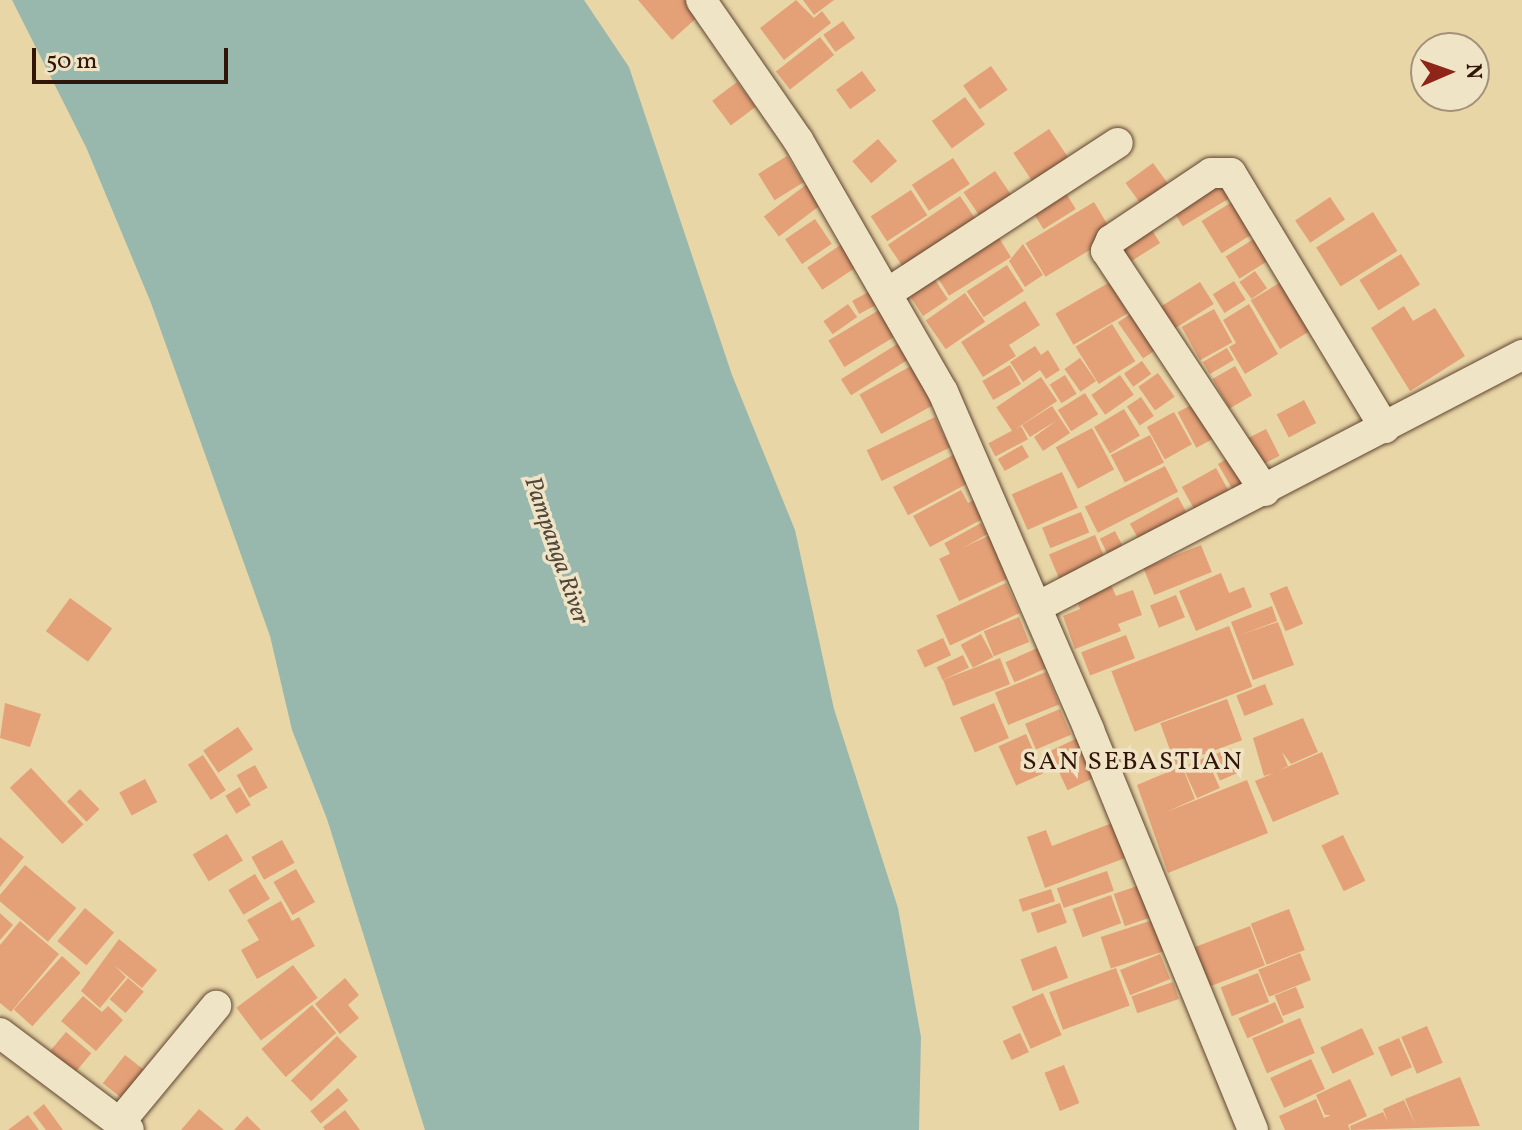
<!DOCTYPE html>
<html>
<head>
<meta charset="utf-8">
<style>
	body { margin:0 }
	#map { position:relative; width:1522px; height:1130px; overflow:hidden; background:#e8d6a7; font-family:Vollkorn,serif }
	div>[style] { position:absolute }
	.water>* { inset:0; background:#98b8ae }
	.building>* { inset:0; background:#e4a077; transform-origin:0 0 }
	.roads { filter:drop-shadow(0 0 2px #604530) drop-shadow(0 0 2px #604530) }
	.minor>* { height:30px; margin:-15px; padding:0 15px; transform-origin:15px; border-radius:15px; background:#f0e4c6 }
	span { translate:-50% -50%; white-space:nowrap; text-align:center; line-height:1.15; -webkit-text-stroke:7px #f0e4c6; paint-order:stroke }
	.water-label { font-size:24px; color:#51463b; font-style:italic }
	.quarter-label { font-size:26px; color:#321509; letter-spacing:2px }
	.north { position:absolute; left:1410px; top:32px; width:80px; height:80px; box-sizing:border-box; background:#f0e4c6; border:2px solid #a4917a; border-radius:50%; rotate:88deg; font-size:22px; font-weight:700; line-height:32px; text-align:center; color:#321509 }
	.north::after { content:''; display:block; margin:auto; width:28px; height:36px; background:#8f2418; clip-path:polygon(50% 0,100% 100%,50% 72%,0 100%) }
	.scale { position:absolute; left:32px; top:48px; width:196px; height:36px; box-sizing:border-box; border:4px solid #321509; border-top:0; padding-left:10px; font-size:24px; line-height:28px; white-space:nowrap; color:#321509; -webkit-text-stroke:6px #f0e4c6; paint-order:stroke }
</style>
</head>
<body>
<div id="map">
	<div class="water">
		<i style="clip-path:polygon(12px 0,584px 0,629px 67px,732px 375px,795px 530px,834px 709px,898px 908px,921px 1037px,919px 1130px,425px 1130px,327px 819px,292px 730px,270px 636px,151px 303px,86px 147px)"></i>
	</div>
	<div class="building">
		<i style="clip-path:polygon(638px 0,689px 0,701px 14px,672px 40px)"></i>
		<i style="clip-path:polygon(796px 0,814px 18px,822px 11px,831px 23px,784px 60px,760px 28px)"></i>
		<i style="clip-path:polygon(803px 0,834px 0,814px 15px)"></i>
		<i style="left:843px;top:21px;width:21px;height:24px;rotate:55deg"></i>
		<i style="left:820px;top:37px;width:23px;height:56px;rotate:52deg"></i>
		<i style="left:991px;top:66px;width:29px;height:34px;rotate:55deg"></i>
		<i style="left:862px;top:71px;width:24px;height:32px;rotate:54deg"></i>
		<i style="left:737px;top:82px;width:31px;height:31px;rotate:53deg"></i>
		<i style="left:965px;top:97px;width:34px;height:41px;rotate:54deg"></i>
		<i style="left:1049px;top:129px;width:40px;height:43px;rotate:56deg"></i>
		<i style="left:878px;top:139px;width:29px;height:34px;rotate:49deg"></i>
		<i style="left:787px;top:156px;width:31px;height:34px;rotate:58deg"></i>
		<i style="left:953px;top:158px;width:31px;height:49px;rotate:57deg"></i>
		<i style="left:1153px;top:163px;width:32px;height:34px;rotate:54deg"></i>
		<i style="left:995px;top:171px;width:36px;height:38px;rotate:56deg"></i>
		<i style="left:1219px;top:180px;width:21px;height:55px;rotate:59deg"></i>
		<i style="left:811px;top:181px;width:25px;height:59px;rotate:53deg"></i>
		<i style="left:1062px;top:187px;width:26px;height:38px;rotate:58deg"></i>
		<i style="left:911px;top:190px;width:30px;height:48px;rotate:57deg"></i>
		<i style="left:960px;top:196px;width:34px;height:87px;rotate:56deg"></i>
		<i style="left:1330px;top:197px;width:27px;height:42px;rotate:56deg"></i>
		<i style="left:1094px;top:202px;width:39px;height:80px;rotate:59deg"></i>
		<i style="left:1232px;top:202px;width:38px;height:36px;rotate:58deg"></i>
		<i style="left:1373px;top:212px;width:46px;height:67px;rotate:58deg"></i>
		<i style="left:815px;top:219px;width:30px;height:36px;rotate:56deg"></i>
		<i style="left:1150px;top:227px;width:19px;height:39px;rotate:58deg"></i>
		<i style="left:994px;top:230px;width:32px;height:73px;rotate:58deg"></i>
		<i style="left:1257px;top:237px;width:26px;height:37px;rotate:58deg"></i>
		<i style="left:842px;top:244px;width:27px;height:42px;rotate:56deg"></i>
		<i style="clip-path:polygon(1023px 244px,1043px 275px,1025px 287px,1009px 261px)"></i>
		<i style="left:1401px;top:254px;width:36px;height:49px;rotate:58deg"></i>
		<i style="left:1007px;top:265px;width:31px;height:48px;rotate:57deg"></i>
		<i style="left:929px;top:271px;width:34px;height:30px;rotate:56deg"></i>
		<i style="left:1255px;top:271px;width:21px;height:19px;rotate:55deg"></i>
		<i style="left:1291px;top:276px;width:57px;height:47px;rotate:59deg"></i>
		<i style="left:1234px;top:281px;width:22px;height:25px;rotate:58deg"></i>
		<i style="left:1110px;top:282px;width:36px;height:63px;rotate:60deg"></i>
		<i style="left:1200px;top:282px;width:26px;height:48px;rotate:58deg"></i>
		<i style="left:876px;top:288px;width:15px;height:27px;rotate:62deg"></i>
		<i style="left:965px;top:293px;width:35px;height:48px;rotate:55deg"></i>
		<i style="clip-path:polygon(1025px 301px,1040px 325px,1009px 345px,1016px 356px,983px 377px,961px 342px)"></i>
		<i style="left:848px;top:304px;width:16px;height:30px;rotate:55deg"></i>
		<i style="clip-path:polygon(1249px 304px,1278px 354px,1245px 374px,1229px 347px,1236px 343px,1223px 320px)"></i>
		<i style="clip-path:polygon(1404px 306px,1413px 321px,1435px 308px,1465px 356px,1410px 391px,1371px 328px)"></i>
		<i style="left:1140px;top:307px;width:44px;height:27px;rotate:55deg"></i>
		<i style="left:1214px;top:309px;width:38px;height:37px;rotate:61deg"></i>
		<i style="left:879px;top:310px;width:31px;height:59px;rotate:59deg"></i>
		<i style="left:1112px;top:324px;width:44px;height:43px;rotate:58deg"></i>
		<i style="left:902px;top:341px;width:19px;height:72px;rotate:58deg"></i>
		<i style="clip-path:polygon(1035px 346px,1041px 355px,1048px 350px,1060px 370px,1046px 379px,1040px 370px,1023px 382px,1010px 362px)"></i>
		<i style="left:1227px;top:348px;width:14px;height:28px;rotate:60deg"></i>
		<i style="left:1080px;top:358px;width:28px;height:19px;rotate:55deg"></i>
		<i style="left:1142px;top:361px;width:16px;height:22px;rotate:55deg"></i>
		<i style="left:1010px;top:365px;width:22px;height:32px;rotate:60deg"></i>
		<i style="left:911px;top:366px;width:45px;height:59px;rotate:61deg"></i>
		<i style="left:1235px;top:366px;width:34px;height:26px;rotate:60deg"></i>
		<i style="left:1158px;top:373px;width:29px;height:24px;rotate:55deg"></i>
		<i style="left:1065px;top:375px;width:22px;height:18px;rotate:58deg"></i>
		<i style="left:1120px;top:375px;width:24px;height:35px;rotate:55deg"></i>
		<i style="left:1041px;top:377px;width:29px;height:54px;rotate:56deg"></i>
		<i style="left:1085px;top:393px;width:25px;height:32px;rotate:58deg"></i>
		<i style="left:1141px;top:397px;width:23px;height:17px;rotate:56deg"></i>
		<i style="left:1304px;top:400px;width:26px;height:31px;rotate:62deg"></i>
		<i style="left:1197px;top:402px;width:40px;height:22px;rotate:62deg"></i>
		<i style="clip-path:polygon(1052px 406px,1070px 433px,1043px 451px,1034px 437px,1056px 421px,1030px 437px,1022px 425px)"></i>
		<i style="left:1124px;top:409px;width:31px;height:35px;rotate:59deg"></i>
		<i style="left:1174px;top:412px;width:37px;height:31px;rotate:61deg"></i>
		<i style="left:935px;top:417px;width:34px;height:76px;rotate:64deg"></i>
		<i style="left:1021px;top:426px;width:15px;height:37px;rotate:62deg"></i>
		<i style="left:1092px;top:428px;width:47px;height:41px;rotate:62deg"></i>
		<i style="left:1266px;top:429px;width:30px;height:27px;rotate:63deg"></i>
		<i style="left:1150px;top:435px;width:31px;height:44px;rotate:63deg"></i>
		<i style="left:1022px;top:445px;width:14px;height:28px;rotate:60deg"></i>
		<i style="left:1237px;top:453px;width:30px;height:22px;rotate:60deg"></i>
		<i style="left:953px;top:455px;width:32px;height:68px;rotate:62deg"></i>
		<i style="left:1165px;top:466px;width:29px;height:90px;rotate:63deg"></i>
		<i style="left:1216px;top:468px;width:38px;height:39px;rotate:61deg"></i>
		<i style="left:1062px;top:472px;width:39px;height:55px;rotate:66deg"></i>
		<i style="clip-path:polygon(961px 490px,968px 503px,978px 498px,988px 516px,930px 547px,913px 516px)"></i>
		<i style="left:1178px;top:497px;width:26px;height:55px;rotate:61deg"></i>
		<i style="left:1081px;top:512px;width:22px;height:42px;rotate:68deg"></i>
		<i style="left:981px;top:523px;width:13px;height:42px;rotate:61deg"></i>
		<i style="left:1115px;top:531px;width:25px;height:17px;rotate:63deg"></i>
		<i style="left:990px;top:535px;width:47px;height:56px;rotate:65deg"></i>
		<i style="left:1095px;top:535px;width:30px;height:50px;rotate:67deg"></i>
		<i style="left:1201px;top:545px;width:29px;height:62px;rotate:68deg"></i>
		<i style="clip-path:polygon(1221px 573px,1229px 593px,1244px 587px,1252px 607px,1196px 631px,1179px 591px)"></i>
		<i style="left:1006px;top:583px;width:33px;height:77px;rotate:65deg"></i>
		<i style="clip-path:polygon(1111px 585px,1116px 596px,1133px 590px,1142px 615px,1118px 624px,1121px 631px,1075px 649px,1063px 616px,1080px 609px,1076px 598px)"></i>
		<i style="left:1287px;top:586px;width:41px;height:19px;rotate:67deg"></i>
		<i style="left:1176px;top:595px;width:24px;height:28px;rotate:68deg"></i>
		<i style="left:70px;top:598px;width:52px;height:41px;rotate:36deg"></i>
		<i style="clip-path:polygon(1272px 606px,1277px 621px,1240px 635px,1278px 622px,1294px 665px,1253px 680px,1231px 622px)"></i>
		<i style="left:1019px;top:617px;width:27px;height:38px;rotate:68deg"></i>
		<i style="left:1229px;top:626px;width:65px;height:126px;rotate:69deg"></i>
		<i style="left:981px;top:634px;width:26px;height:23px;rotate:62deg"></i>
		<i style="left:1126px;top:635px;width:25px;height:48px;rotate:69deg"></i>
		<i style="left:943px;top:638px;width:19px;height:29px;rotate:65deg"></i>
		<i style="left:1042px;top:646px;width:22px;height:40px;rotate:66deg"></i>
		<i style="left:963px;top:655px;width:14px;height:29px;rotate:65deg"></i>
		<i style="left:1000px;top:658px;width:28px;height:61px;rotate:69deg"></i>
		<i style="left:1046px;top:672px;width:35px;height:55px;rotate:68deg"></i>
		<i style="left:1265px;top:684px;width:22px;height:31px;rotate:68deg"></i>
		<i style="left:1227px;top:699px;width:44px;height:71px;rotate:70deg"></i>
		<i style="clip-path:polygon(5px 703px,41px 714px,30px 747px,0 738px)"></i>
		<i style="left:994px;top:703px;width:38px;height:37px;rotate:67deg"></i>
		<i style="left:1060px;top:709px;width:28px;height:38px;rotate:67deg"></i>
		<i style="clip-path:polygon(1303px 718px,1318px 752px,1291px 764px,1282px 752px,1288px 766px,1278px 771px,1322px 752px,1339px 794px,1273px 822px,1255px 781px,1274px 773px,1264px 776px,1253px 738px)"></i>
		<i style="left:238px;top:727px;width:27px;height:42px;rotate:56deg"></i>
		<i style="left:1026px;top:734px;width:43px;height:30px;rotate:66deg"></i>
		<i style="left:1082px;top:736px;width:43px;height:36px;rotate:65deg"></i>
		<i style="left:1230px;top:748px;width:26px;height:22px;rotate:67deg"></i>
		<i style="left:203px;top:755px;width:42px;height:18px;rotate:57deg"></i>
		<i style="left:1206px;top:757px;width:34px;height:25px;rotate:66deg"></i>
		<i style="left:255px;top:765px;width:26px;height:21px;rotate:61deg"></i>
		<i style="clip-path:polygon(1182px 766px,1195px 799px,1166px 812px,1247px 780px,1268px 833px,1168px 873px,1137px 785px)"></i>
		<i style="left:31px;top:768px;width:77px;height:29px;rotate:47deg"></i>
		<i style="left:145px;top:779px;width:26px;height:29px;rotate:62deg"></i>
		<i style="left:240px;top:787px;width:21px;height:17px;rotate:59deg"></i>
		<i style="left:80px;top:789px;width:28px;height:18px;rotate:46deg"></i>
		<i style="clip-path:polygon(1115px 822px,1128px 857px,1045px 888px,1027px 837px,1046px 830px,1052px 846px)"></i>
		<i style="left:227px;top:834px;width:31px;height:40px;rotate:59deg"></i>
		<i style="left:1343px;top:835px;width:51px;height:24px;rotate:64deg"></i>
		<i style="clip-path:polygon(0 837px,24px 857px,0 887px)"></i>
		<i style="left:282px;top:840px;width:26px;height:35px;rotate:61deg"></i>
		<i style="left:25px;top:865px;width:67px;height:44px;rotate:40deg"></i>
		<i style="left:296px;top:869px;width:38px;height:26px;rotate:60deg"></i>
		<i style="left:1107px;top:871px;width:21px;height:53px;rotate:71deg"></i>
		<i style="left:255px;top:874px;width:29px;height:31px;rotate:59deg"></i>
		<i style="left:1143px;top:884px;width:34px;height:31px;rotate:71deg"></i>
		<i style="left:1051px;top:889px;width:13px;height:34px;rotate:72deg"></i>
		<i style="left:1111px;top:895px;width:30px;height:41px;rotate:70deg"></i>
		<i style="clip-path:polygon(281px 901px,292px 921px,299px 917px,315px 946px,257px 979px,241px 950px,259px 940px,247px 920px)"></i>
		<i style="left:1060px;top:903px;width:21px;height:31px;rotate:71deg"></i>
		<i style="left:85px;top:908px;width:38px;height:43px;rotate:40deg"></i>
		<i style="left:1289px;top:909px;width:44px;height:41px;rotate:69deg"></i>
		<i style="clip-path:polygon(0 913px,13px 925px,0 940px)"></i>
		<i style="left:1153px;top:920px;width:33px;height:55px;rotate:72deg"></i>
		<i style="clip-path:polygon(20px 921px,59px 954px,11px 1012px,0 1003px,0 945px)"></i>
		<i style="left:1250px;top:926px;width:42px;height:65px;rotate:69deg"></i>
		<i style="clip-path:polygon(119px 939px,157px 970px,142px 988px,114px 965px,126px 977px,100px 1008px,81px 991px)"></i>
		<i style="left:1056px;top:946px;width:34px;height:38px;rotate:69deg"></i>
		<i style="left:1300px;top:953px;width:29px;height:45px;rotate:68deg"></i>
		<i style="left:1160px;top:954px;width:27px;height:43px;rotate:68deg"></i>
		<i style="left:62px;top:956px;width:25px;height:72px;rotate:42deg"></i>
		<i style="left:293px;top:965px;width:41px;height:71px;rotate:53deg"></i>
		<i style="left:1116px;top:968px;width:40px;height:71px;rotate:70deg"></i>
		<i style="left:1258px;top:973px;width:31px;height:40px;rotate:69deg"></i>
		<i style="left:128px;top:978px;width:21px;height:28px;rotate:41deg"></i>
		<i style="clip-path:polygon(345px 978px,359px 995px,348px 1005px,359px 1018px,340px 1034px,315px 1004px)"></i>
		<i style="left:1173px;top:982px;width:18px;height:44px;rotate:71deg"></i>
		<i style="left:1296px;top:987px;width:22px;height:23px;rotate:68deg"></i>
		<i style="left:1043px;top:993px;width:46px;height:34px;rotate:66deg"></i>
		<i style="clip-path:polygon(83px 996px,102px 1012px,108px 1006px,123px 1020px,96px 1051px,61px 1021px)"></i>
		<i style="left:1275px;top:1002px;width:22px;height:40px;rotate:66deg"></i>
		<i style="left:312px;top:1005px;width:37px;height:67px;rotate:49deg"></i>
		<i style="left:1300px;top:1018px;width:38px;height:52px;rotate:67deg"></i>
		<i style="left:1427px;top:1026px;width:40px;height:28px;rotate:67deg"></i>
		<i style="left:1362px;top:1028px;width:29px;height:46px;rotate:65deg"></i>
		<i style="left:66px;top:1032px;width:33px;height:26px;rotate:40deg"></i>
		<i style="left:1020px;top:1033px;width:21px;height:19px;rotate:65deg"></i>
		<i style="left:337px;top:1036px;width:29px;height:64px;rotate:46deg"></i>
		<i style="left:1399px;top:1038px;width:32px;height:23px;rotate:66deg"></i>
		<i style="left:125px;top:1055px;width:31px;height:36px;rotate:38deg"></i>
		<i style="left:1311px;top:1059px;width:33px;height:45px;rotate:65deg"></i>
		<i style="left:1064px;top:1065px;width:41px;height:21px;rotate:68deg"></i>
		<i style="clip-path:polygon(1460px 1077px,1480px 1126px,1351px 1130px,1350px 1126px,1383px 1112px,1388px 1122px,1383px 1109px,1404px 1100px,1416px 1126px,1405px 1099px)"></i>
		<i style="clip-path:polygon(1350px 1079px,1367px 1116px,1348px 1125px,1350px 1130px,1285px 1130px,1279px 1116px,1316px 1099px,1324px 1118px,1331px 1115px,1325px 1115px,1316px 1095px)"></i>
		<i style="left:338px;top:1088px;width:16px;height:36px;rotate:50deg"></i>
		<i style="clip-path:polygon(44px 1104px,63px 1130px,46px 1130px,33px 1113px)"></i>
		<i style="clip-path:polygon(199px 1109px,224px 1130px,181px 1130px)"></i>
		<i style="clip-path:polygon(345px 1110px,360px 1130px,325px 1130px,323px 1127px)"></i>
		<i style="clip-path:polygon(28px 1115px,39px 1130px,8px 1130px)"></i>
		<i style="clip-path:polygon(247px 1116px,261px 1130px,234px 1130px)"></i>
	</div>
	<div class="roads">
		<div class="minor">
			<i style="left:701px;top:0;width:170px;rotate:55.3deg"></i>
			<i style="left:798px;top:140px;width:291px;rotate:60.1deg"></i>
			<i style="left:943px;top:392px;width:368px;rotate:66.6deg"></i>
			<i style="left:1089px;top:730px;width:432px;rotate:67.7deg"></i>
			<i style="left:889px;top:292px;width:273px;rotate:-33.1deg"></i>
			<i style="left:1265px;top:491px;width:288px;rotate:-123.5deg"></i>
			<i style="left:1106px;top:251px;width:12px;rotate:-66deg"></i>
			<i style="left:1111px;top:240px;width:120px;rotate:-33.8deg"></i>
			<i style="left:1211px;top:173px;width:20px"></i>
			<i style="left:1231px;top:173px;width:298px;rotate:58.9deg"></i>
			<i style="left:1037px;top:607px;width:547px;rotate:-27.46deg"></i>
			<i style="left:0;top:1033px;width:161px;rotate:36.9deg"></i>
			<i style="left:120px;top:1122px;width:151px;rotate:-50.4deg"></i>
		</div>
	</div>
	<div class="water-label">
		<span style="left:555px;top:551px;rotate:71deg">Pampanga River</span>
	</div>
	<div class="quarter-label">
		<span style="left:1133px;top:763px">SAN SEBASTIAN</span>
	</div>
	<div class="north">N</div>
	<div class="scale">50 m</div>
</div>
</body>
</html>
